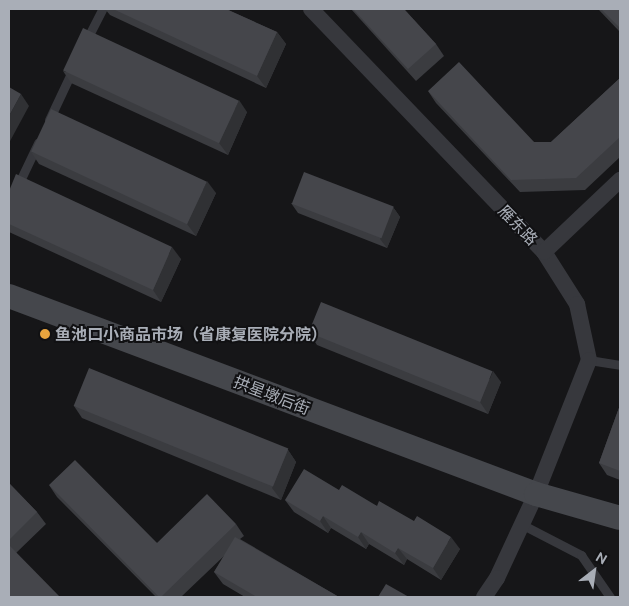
<!DOCTYPE html>
<html>
<head>
<meta charset="utf-8">
<style>
	body { margin:0 }
	#map { position:relative; width:629px; height:606px; overflow:hidden; background:#161618; font-family:Ubuntu,"Noto Sans SC",sans-serif }
	div>[style] { position:absolute }
	.lane>* { height:9px; margin:-4.5px; padding:0 4.5px; transform-origin:4.5px; border-radius:4.5px; background:#37383d }
	.street>* { height:16px; margin:-8px; padding:0 8px; transform-origin:8px; border-radius:8px; background:#37383d }
	.secondary>* { height:24px; margin:-12px; padding:0 12px; transform-origin:12px; border-radius:12px; background:#45474c }
	.wall>* { inset:0; background:#3b3c40 }
	.shaded-wall>* { inset:0; background:#303134 }
	.building>* { inset:0; background:#45464b; transform-origin:0 0 }
	.dots>* { width:14px; height:14px; translate:-50% -50%; box-sizing:border-box; border:2px solid #111113; border-radius:50% }
	span { translate:-50% -50%; white-space:nowrap; text-align:center; line-height:1.15; -webkit-text-stroke:4px #111113; paint-order:stroke }
	.street-label { font-size:16px; color:#a9aeb7 }
	.poi-label { font-size:16px; color:#a9aeb7; font-weight:700 }
	.left { translate:0 -50%; text-align:left }
	.frame { position:absolute; inset:0; border:10px solid #a9aeb7; pointer-events:none }
	.north { position:absolute; left:569px; top:546px; width:50px; height:50px; -webkit-text-stroke:4px #111113; paint-order:stroke; rotate:30deg; font-size:14px; font-weight:700; line-height:20px; text-align:center; color:#a9aeb7 }
	.north::after { content:''; display:block; margin:auto; width:18px; height:22px; background:#a9aeb7; clip-path:polygon(50% 0,100% 100%,50% 72%,0 100%) }
</style>
</head>
<body>
<div id="map">
	<div class="lane">
		<i style="left:86px;top:41px;width:36px;rotate:-63deg"></i>
		<i style="left:49px;top:120px;width:56px;rotate:-64.8deg"></i>
		<i style="left:9px;top:204px;width:68px;rotate:-64.6deg"></i>
		<i style="left:589px;top:360px;width:31px;rotate:9deg"></i>
		<i style="left:521px;top:524px;width:68px;rotate:27.3deg"></i>
		<i style="left:581px;top:555px;width:51px;rotate:55.4deg"></i>
	</div>
	<div class="street">
		<i style="left:311px;top:9px;width:337px;rotate:46.2deg"></i>
		<i style="left:544px;top:252px;width:62px;rotate:57.6deg"></i>
		<i style="left:577px;top:304px;width:57px;rotate:77.9deg"></i>
		<i style="left:589px;top:360px;width:144px;rotate:111.6deg"></i>
		<i style="left:536px;top:494px;width:93px;rotate:114.9deg"></i>
		<i style="left:497px;top:578px;width:23px;rotate:124deg"></i>
		<i style="left:544px;top:252px;width:105px;rotate:-43.5deg"></i>
	</div>
	<div class="secondary">
		<i style="left:9px;top:296px;width:563px;rotate:20.59deg"></i>
		<i style="left:536px;top:494px;width:87px;rotate:15.9deg"></i>
	</div>
	<div class="wall">
		<i style="clip-path:polygon(105px 9px,226px 9px,277px 32px,286px 44px,266px 88px,110px 15px)"></i>
		<i style="clip-path:polygon(351px 9px,404px 9px,436px 44px,444px 56px,416px 81px)"></i>
		<i style="clip-path:polygon(598px 9px,620px 9px,620px 32px)"></i>
		<i style="clip-path:polygon(63px 71px,247px 112px,228px 155px,71px 83px)"></i>
		<i style="clip-path:polygon(620px 78px,620px 157px,585px 190px,520px 192px,436px 103px,428px 91px,534px 142px,551px 142px)"></i>
		<i style="clip-path:polygon(31px 152px,216px 193px,196px 236px,39px 164px)"></i>
		<i style="clip-path:polygon(9px 191px,181px 259px,161px 302px,9px 232px)"></i>
		<i style="clip-path:polygon(291px 203px,393px 207px,400px 217px,387px 248px,298px 213px)"></i>
		<i style="clip-path:polygon(309px 333px,501px 382px,488px 414px,317px 345px)"></i>
		<i style="clip-path:polygon(620px 405px,620px 480px,607px 475px,599px 463px)"></i>
		<i style="clip-path:polygon(74px 406px,288px 450px,296px 462px,281px 500px,82px 418px)"></i>
		<i style="clip-path:polygon(9px 483px,37px 512px,46px 524px,16px 553px,9px 597px)"></i>
		<i style="clip-path:polygon(49px 485px,157px 543px,236px 524px,244px 536px,240px 539px,339px 597px,245px 597px,223px 584px,214px 572px,225px 555px,181px 597px,156px 597px,57px 497px)"></i>
		<i style="clip-path:polygon(339px 490px,377px 506px,460px 549px,441px 580px,407px 559px,404px 565px,369px 544px,366px 549px,331px 528px,328px 533px,294px 512px,285px 500px)"></i>
	</div>
	<div class="shaded-wall">
		<i style="clip-path:polygon(277px 32px,286px 44px,266px 88px,257px 76px)"></i>
		<i style="clip-path:polygon(21px 94px,29px 106px,9px 143px,9px 116px)"></i>
		<i style="clip-path:polygon(239px 100px,247px 112px,228px 155px,219px 143px)"></i>
		<i style="clip-path:polygon(207px 181px,216px 193px,196px 236px,187px 224px)"></i>
		<i style="clip-path:polygon(393px 207px,400px 217px,387px 248px,380px 239px)"></i>
		<i style="clip-path:polygon(172px 247px,181px 259px,161px 302px,153px 290px)"></i>
		<i style="clip-path:polygon(493px 371px,501px 382px,488px 414px,480px 402px)"></i>
		<i style="clip-path:polygon(288px 450px,296px 462px,281px 500px,272px 488px)"></i>
		<i style="clip-path:polygon(323px 516px,331px 528px,328px 533px,320px 521px)"></i>
		<i style="clip-path:polygon(361px 532px,369px 544px,366px 549px,358px 537px)"></i>
		<i style="clip-path:polygon(451px 537px,460px 549px,441px 580px,433px 568px)"></i>
		<i style="clip-path:polygon(398px 548px,407px 559px,404px 565px,395px 553px)"></i>
	</div>
	<div class="building">
		<i style="clip-path:polygon(113px 9px,226px 9px,277px 32px,257px 76px)"></i>
		<i style="clip-path:polygon(353px 9px,404px 9px,436px 44px,408px 69px)"></i>
		<i style="clip-path:polygon(601px 9px,620px 9px,620px 28px)"></i>
		<i style="left:83px;top:28px;width:172px;height:47px;rotate:25deg"></i>
		<i style="clip-path:polygon(459px 62px,534px 142px,551px 142px,620px 78px,620px 137px,576px 178px,511px 180px,428px 91px)"></i>
		<i style="clip-path:polygon(9px 87px,21px 94px,9px 116px)"></i>
		<i style="left:51px;top:109px;width:172px;height:47px;rotate:25deg"></i>
		<i style="left:304px;top:172px;width:96px;height:34px;rotate:21deg"></i>
		<i style="clip-path:polygon(16px 174px,172px 247px,153px 290px,9px 224px,9px 191px)"></i>
		<i style="left:321px;top:302px;width:185px;height:33px;rotate:22deg"></i>
		<i style="left:89px;top:368px;width:215px;height:41px;rotate:22deg"></i>
		<i style="clip-path:polygon(620px 405px,620px 471px,599px 463px)"></i>
		<i style="clip-path:polygon(75px 460px,157px 543px,207px 494px,236px 524px,161px 597px,159px 597px,49px 485px)"></i>
		<i style="clip-path:polygon(304px 469px,339px 490px,342px 485px,377px 506px,379px 501px,414px 521px,417px 516px,451px 537px,433px 568px,398px 548px,395px 553px,361px 532px,358px 537px,323px 516px,320px 521px,285px 500px)"></i>
		<i style="clip-path:polygon(9px 483px,37px 512px,9px 540px)"></i>
		<i style="clip-path:polygon(235px 537px,339px 597px,257px 597px,214px 572px)"></i>
		<i style="clip-path:polygon(9px 545px,60px 597px,9px 597px)"></i>
		<i style="clip-path:polygon(386px 584px,409px 597px,378px 597px)"></i>
	</div>
	<div class="dots">
		<i style="left:45px;top:334px;background:#e8a43e"></i>
	</div>
	<div class="street-label">
		<span style="left:518px;top:225px;rotate:46deg">雁东路</span>
		<span style="left:272px;top:395px;rotate:21deg">拱星墩后街</span>
	</div>
	<div class="poi-label">
		<span class="left" style="left:55px;top:334px">鱼池口小商品市场（省康复医院分院）</span>
	</div>
	<div class="frame"></div>
	<div class="north">N</div>
</div>
</body>
</html>
